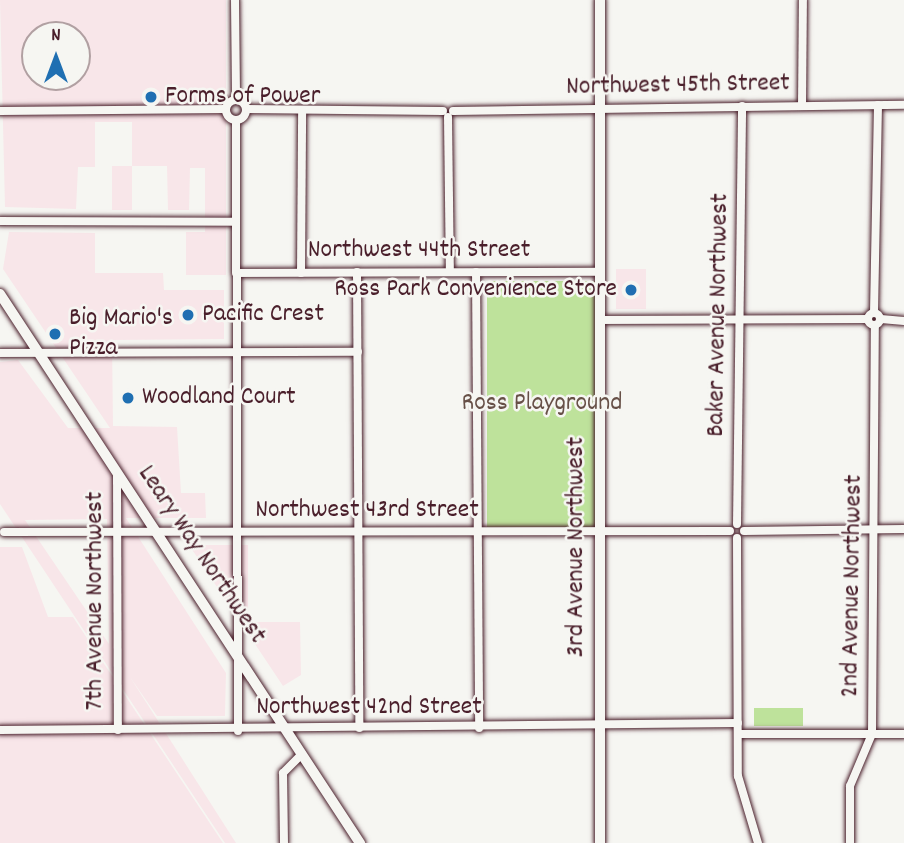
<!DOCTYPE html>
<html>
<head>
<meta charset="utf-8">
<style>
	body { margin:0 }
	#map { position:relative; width:904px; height:843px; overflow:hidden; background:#f6f6f2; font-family:Dekko,sans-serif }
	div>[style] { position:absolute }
	.built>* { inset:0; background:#f8e6e9; transform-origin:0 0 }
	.green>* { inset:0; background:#bee29b; transform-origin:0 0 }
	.roads { filter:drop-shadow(0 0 2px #4a1f2b) drop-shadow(0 0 2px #4a1f2b) }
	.street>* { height:8px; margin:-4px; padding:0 4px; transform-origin:4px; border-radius:4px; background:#f6f6f2 }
	.street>.ring { margin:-4px; padding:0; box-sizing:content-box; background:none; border:8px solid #f6f6f2; border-radius:50% }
	.secondary>* { height:10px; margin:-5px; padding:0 5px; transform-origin:5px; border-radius:5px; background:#f6f6f2 }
	.dots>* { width:19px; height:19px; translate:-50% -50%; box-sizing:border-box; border:4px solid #f6f6f2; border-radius:50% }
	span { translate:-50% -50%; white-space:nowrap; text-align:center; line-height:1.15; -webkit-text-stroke:5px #f6f6f2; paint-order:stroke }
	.street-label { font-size:26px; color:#4a1f2b }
	.poi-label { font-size:26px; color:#4a1f2b }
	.left { translate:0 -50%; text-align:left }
	.right { translate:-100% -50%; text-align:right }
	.park-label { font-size:26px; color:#675047 }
	.north { position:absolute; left:21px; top:21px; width:70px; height:70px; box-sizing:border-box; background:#f6f6f2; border:2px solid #b1a0a2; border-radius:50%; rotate:0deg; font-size:19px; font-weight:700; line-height:28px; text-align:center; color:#4a1f2b }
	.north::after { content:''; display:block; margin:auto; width:24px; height:32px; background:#1f6fb2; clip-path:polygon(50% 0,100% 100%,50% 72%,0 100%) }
</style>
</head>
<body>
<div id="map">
	<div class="built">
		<i style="clip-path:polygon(evenodd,0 0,226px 0,226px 275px,186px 275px,186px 232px,205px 232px,205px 168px,190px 168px,189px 210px,168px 210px,167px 166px,132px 166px,132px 210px,112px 210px,112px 166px,132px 166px,132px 122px,95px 122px,95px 167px,78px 167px,76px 209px,5px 207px,0 0,35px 35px,77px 35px,77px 77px,35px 77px,35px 35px)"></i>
		<i style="clip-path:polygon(evenodd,9px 232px,95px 233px,95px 273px,163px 273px,164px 290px,224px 290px,224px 339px,112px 340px,113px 426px,177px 427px,181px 493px,205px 493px,206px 518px,126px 518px,226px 673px,225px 716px,157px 716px,130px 677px,236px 843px,225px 843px,0 504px,0 362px,18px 360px,68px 428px,110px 428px,3px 269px,9px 232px,107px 519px,109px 643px,109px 644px,25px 520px,107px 519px)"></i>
		<i style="left:616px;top:269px;width:30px;height:40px"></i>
		<i style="clip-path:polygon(189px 545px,248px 545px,248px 622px,300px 622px,301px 675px,283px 686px)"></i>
		<i style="clip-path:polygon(0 547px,22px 547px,48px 617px,73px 617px,223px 843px,0 843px)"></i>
	</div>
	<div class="green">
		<i style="left:595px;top:281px;width:246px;height:108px;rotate:90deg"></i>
		<i style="left:754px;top:708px;width:49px;height:18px"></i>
	</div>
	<div class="roads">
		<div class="street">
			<i style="left:235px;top:0;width:100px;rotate:89.4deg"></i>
			<i class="ring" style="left:226px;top:100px;width:12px;height:12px"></i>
			<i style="left:802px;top:106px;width:106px;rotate:-89.5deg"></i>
			<i style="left:246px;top:109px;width:197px;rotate:0.6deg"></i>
			<i style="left:0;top:111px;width:226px;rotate:-0.5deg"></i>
			<i style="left:453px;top:111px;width:451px;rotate:-0.8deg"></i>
			<i style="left:448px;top:117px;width:155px;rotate:89.3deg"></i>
			<i style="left:236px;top:120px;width:611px;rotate:89.81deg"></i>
			<i style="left:0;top:221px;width:236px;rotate:0.2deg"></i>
			<i style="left:357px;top:272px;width:456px;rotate:89.7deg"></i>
			<i style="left:476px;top:272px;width:456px;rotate:89.6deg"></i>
			<i style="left:236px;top:273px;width:365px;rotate:-0.2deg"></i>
			<i style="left:301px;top:273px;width:163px;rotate:-89.6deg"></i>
			<i class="ring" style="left:868px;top:313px;width:4px;height:4px"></i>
			<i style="left:874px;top:313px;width:208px;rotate:-88.9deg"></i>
			<i style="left:881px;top:319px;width:23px;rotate:5deg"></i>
			<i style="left:601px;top:320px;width:267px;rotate:-0.2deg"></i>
			<i style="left:0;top:353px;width:358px;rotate:-0.2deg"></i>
			<i style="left:117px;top:475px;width:255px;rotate:89.8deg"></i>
			<i style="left:737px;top:524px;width:418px;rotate:-89.3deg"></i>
			<i style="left:744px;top:531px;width:160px;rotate:-0.7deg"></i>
			<i style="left:4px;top:532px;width:726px;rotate:-0.08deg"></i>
			<i style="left:737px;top:538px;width:238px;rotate:89.8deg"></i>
			<i style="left:738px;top:776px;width:70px;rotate:73.4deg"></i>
			<i style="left:0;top:730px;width:738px;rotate:-0.54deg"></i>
			<i style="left:738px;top:734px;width:166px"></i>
			<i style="left:284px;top:843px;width:70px;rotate:-90.8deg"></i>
			<i style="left:283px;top:773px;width:27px;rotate:-45deg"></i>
			<i style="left:850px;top:843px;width:57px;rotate:-90deg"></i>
			<i style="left:850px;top:786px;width:56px;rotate:-67.1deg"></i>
			<i style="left:872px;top:734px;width:409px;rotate:-89.6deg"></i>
		</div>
		<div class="secondary">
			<i style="left:600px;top:0;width:843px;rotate:90deg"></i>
			<i style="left:0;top:294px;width:657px;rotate:56.75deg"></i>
		</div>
	</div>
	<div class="dots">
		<i style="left:151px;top:97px;background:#1f6fb2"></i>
		<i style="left:631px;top:290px;background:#1f6fb2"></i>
		<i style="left:188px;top:315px;background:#1f6fb2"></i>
		<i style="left:55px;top:334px;background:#1f6fb2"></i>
		<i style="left:128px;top:398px;background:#1f6fb2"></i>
	</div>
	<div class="street-label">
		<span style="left:678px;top:86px;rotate:-1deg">Northwest 45th Street</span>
		<span style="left:419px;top:251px">Northwest 44th Street</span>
		<span style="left:719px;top:315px;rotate:-89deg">Baker Avenue Northwest</span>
		<span style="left:367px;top:511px">Northwest 43rd Street</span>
		<span style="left:577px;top:547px;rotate:-90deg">3rd Avenue Northwest</span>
		<span style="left:201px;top:555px;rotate:56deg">Leary Way Northwest</span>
		<span style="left:853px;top:586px;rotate:-89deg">2nd Avenue Northwest</span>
		<span style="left:96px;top:601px;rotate:-90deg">7th Avenue Northwest</span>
		<span style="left:369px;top:708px">Northwest 42nd Street</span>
	</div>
	<div class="poi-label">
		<span class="left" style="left:165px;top:97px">Forms of Power</span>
		<span class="right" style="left:617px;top:290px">Ross Park Convenience Store</span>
		<span class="left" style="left:202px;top:315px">Pacific Crest</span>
		<span class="left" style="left:69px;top:334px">Big Mario's<br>Pizza</span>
		<span class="left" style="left:142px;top:398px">Woodland Court</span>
	</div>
	<div class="park-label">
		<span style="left:542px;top:404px">Ross Playground</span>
	</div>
	<div class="north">N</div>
</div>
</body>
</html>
